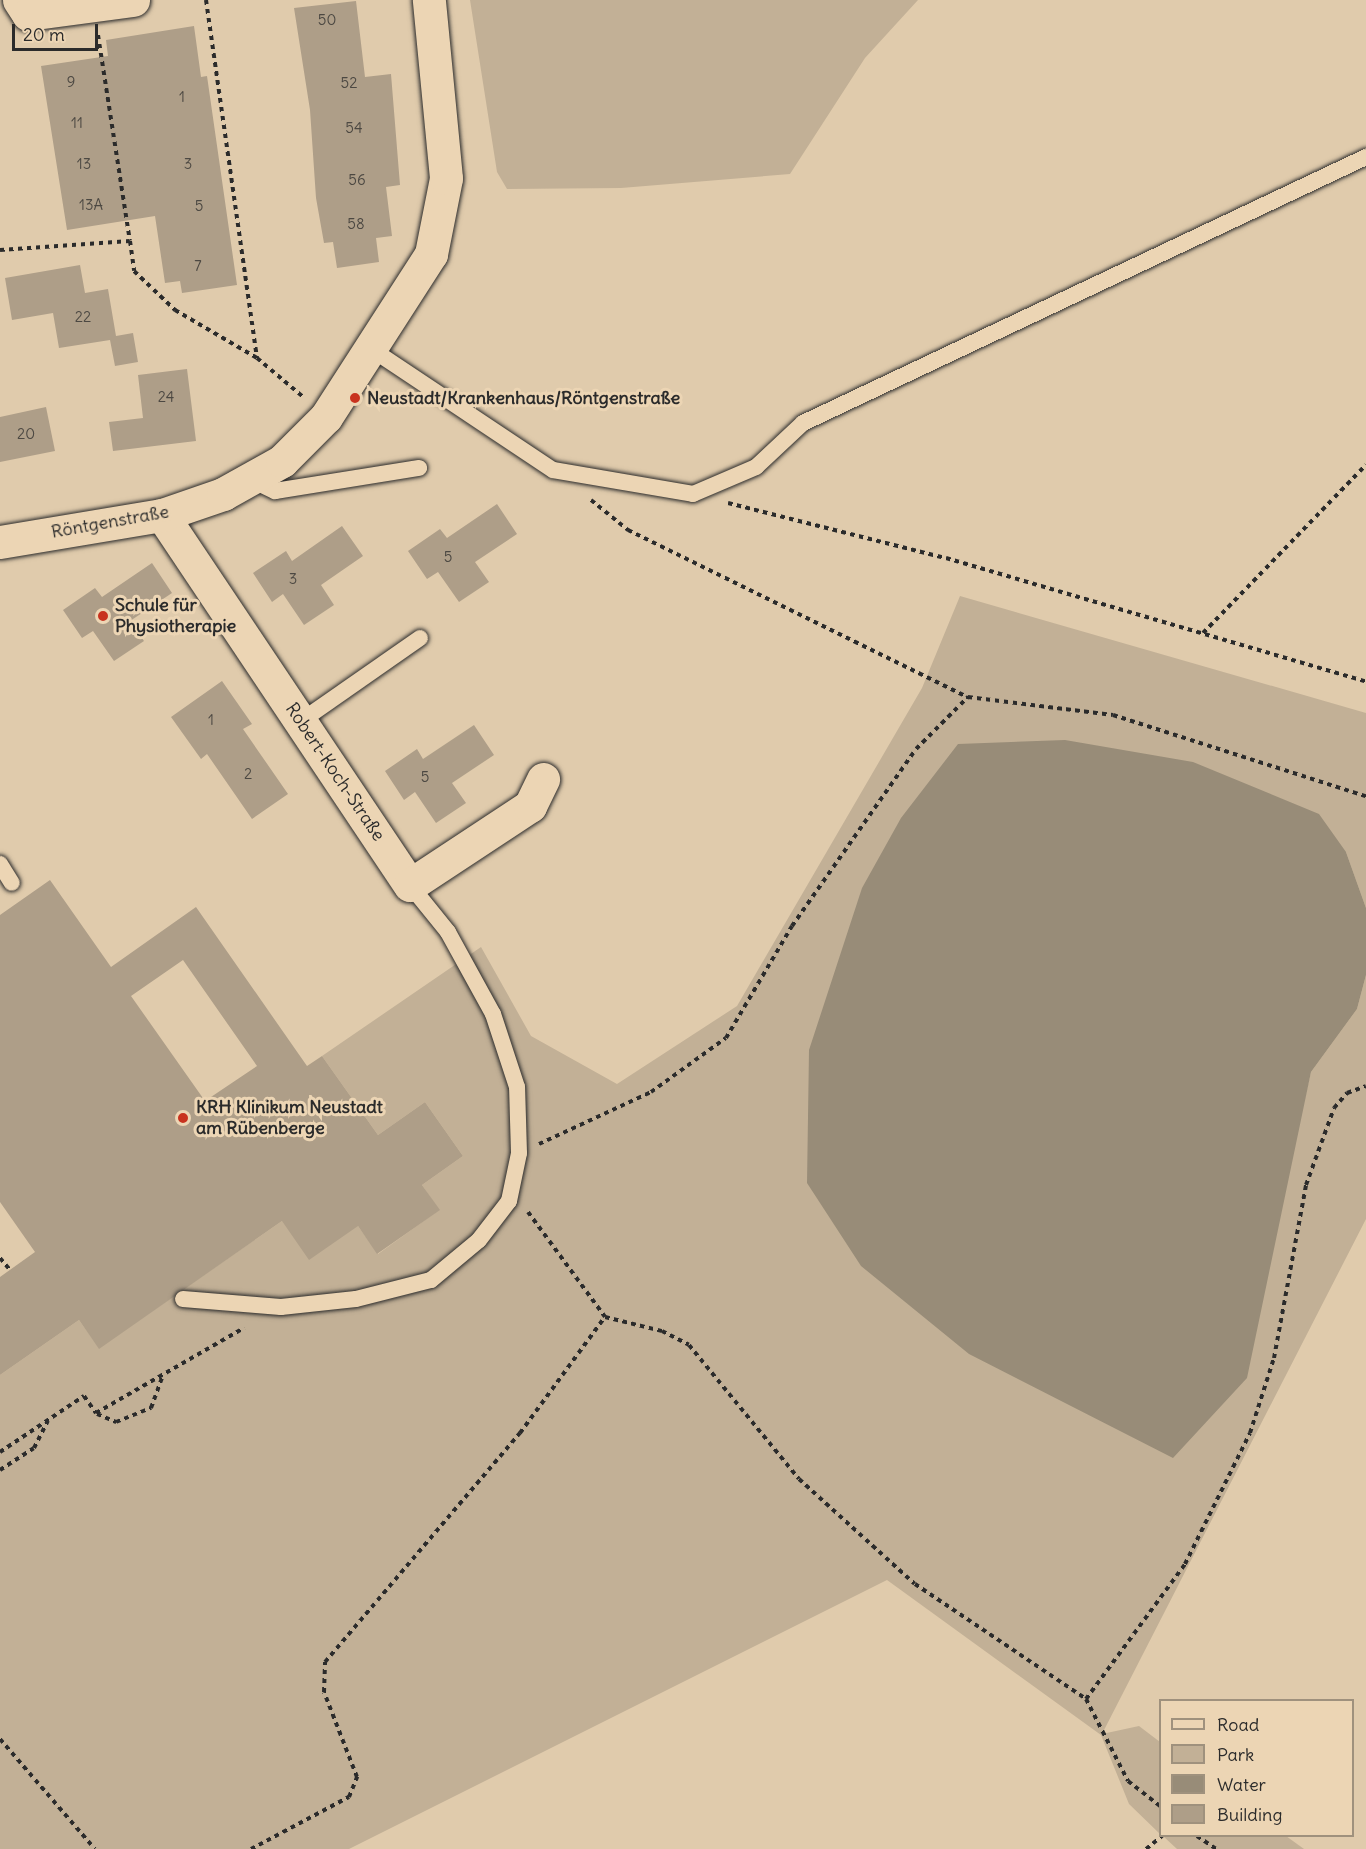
<!DOCTYPE html>
<html>
<head>
<meta charset="utf-8">
<style>
	body { margin:0 }
	#map { position:relative; width:1366px; height:1849px; overflow:hidden; background:#e0cbac; font-family:Delius,sans-serif }
	div>[style] { position:absolute }
	.green>* { inset:0; background:#c2b096 }
	.water>* { inset:0; background:#988c78 }
	.building>* { inset:0; background:#ae9e88 }
	.path>* { height:4px; margin-top:-2px; transform-origin:0; background:repeating-linear-gradient(90deg,#2b2b2b 0 4.5px,transparent 0 9px) }
	.roads { filter:drop-shadow(0 0 2px #2b2b2b) drop-shadow(0 0 2px #2b2b2b) }
	.service>* { height:16px; margin:-8px; padding:0 8px; transform-origin:8px; border-radius:8px; background:#ecd5b4 }
	.minor>* { height:33px; margin:-16.5px; padding:0 16.5px; transform-origin:16.5px; border-radius:16.5px; background:#ecd5b4 }
	.dots>* { width:16px; height:16px; translate:-50% -50%; box-sizing:border-box; border:3px solid #ecd5b4; border-radius:50% }
	span { translate:-50% -50%; white-space:nowrap; text-align:center; line-height:1.15; -webkit-text-stroke:6px #ecd5b4; paint-order:stroke }
	.number-label { font-size:15px; color:#4c4842 }
	.number-label span { -webkit-text-stroke-width:0 }
	.poi-label { font-size:18px; color:#2b2b2b; font-weight:700 }
	.left { translate:0 -50%; text-align:left }
	.street-label { font-size:18px; color:#2b2b2b }
	.legend { position:absolute; left:1159px; top:1699px; width:195px; height:138px; box-sizing:border-box; background:#ecd5b4; border:2px solid #9f917d; margin:0; padding:8px 10px; list-style:none; font-size:18px; color:#2b2b2b }
	.legend li { display:flex; align-items:center; gap:12px; height:30px }
	.legend b { width:30px; border:2px solid #9f917d }
	.scale { position:absolute; left:12px; top:24px; width:86px; height:27px; box-sizing:border-box; border:3px solid #2b2b2b; border-top:0; padding-left:8px; font-size:18px; line-height:21px; white-space:nowrap; color:#2b2b2b; -webkit-text-stroke:4px #ecd5b4; paint-order:stroke }
</style>
</head>
<body>
<div id="map">
	<div class="green">
		<i style="clip-path:polygon(470px 0,918px 0,865px 58px,790px 174px,621px 188px,507px 189px,497px 172px)"></i>
		<i style="clip-path:polygon(960px 596px,1366px 713px,1366px 908px,1346px 852px,1279px 1210px,1311px 1072px,1357px 1009px,1366px 975px,1366px 1219px,1102px 1734px,1139px 1726px,1160px 1742px,1160px 1834px,1129px 1804px,1101px 1735px,887px 1580px,349px 1849px,0 1849px,0 1375px,79px 1320px,99px 1348px,282px 1221px,358px 1226px,378px 1254px,439px 1210px,422px 1185px,463px 1156px,425px 1102px,378px 1135px,322px 1056px,481px 947px,531px 1036px,617px 1084px,737px 1006px,922px 688px)"></i>
		<i style="clip-path:polygon(1163px 1836px,1286px 1836px,1304px 1849px,1177px 1849px)"></i>
	</div>
	<div class="water">
		<i style="clip-path:polygon(1065px 740px,1193px 762px,1319px 814px,1346px 852px,1366px 908px,1366px 975px,1357px 1009px,1311px 1072px,1247px 1378px,1173px 1458px,969px 1354px,861px 1266px,807px 1183px,809px 1050px,862px 888px,901px 818px,958px 744px)"></i>
	</div>
	<div class="building">
		<i style="clip-path:polygon(356px 1px,365px 77px,391px 74px,400px 185px,386px 187px,392px 236px,376px 238px,379px 262px,337px 268px,333px 242px,324px 243px,316px 198px,310px 110px,294px 8px)"></i>
		<i style="clip-path:polygon(194px 26px,201px 77px,207px 76px,237px 285px,182px 293px,180px 281px,165px 283px,155px 216px,67px 230px,41px 66px,108px 56px,106px 40px)"></i>
		<i style="clip-path:polygon(80px 265px,85px 293px,108px 289px,116px 336px,133px 333px,138px 362px,115px 366px,110px 340px,59px 348px,53px 313px,12px 320px,5px 278px)"></i>
		<i style="clip-path:polygon(187px 369px,196px 441px,113px 451px,109px 422px,143px 418px,138px 375px)"></i>
		<i style="clip-path:polygon(46px 407px,55px 451px,0 462px,0 417px)"></i>
		<i style="clip-path:polygon(497px 504px,517px 534px,475px 562px,489px 582px,459px 602px,438px 572px,427px 579px,408px 551px,440px 529px,447px 538px)"></i>
		<i style="clip-path:polygon(342px 526px,363px 556px,321px 585px,334px 605px,304px 625px,283px 594px,272px 602px,253px 573px,286px 551px,292px 561px)"></i>
		<i style="clip-path:polygon(152px 563px,172px 593px,130px 621px,144px 641px,114px 661px,93px 631px,82px 638px,63px 610px,95px 588px,102px 597px)"></i>
		<i style="clip-path:polygon(222px 681px,252px 724px,243px 729px,288px 794px,252px 819px,207px 754px,201px 759px,171px 717px)"></i>
		<i style="clip-path:polygon(474px 725px,494px 755px,452px 783px,466px 803px,436px 823px,415px 792px,404px 800px,385px 771px,417px 749px,423px 759px)"></i>
		<i style="clip-path:polygon(evenodd,50px 880px,111px 967px,196px 907px,307px 1066px,322px 1056px,378px 1135px,425px 1102px,463px 1156px,422px 1185px,440px 1210px,377px 1254px,358px 1226px,309px 1260px,282px 1221px,99px 1349px,79px 1320px,0 1375px,0 1277px,35px 1252px,0 1202px,0 915px,50px 880px,183px 960px,257px 1066px,205px 1101px,131px 996px,183px 960px)"></i>
	</div>
	<div class="path">
		<i style="left:206px;top:0;width:362px;rotate:81.9deg"></i>
		<i style="left:98px;top:35px;width:208px;rotate:81.2deg"></i>
		<i style="left:0;top:250px;width:130px;rotate:-4deg"></i>
		<i style="left:130px;top:241px;width:30px;rotate:82deg"></i>
		<i style="left:134px;top:271px;width:57px;rotate:43.6deg"></i>
		<i style="left:175px;top:310px;width:95px;rotate:30.3deg"></i>
		<i style="left:257px;top:358px;width:59px;rotate:40.2deg"></i>
		<i style="left:591px;top:500px;width:48px;rotate:39deg"></i>
		<i style="left:628px;top:530px;width:379px;rotate:26.2deg"></i>
		<i style="left:968px;top:697px;width:146px;rotate:7.1deg"></i>
		<i style="left:1113px;top:715px;width:266px;rotate:17.8deg"></i>
		<i style="left:728px;top:503px;width:225px;rotate:14.2deg"></i>
		<i style="left:946px;top:558px;width:438px;rotate:16.4deg"></i>
		<i style="left:1203px;top:633px;width:234px;rotate:-45.9deg"></i>
		<i style="left:539px;top:1144px;width:123px;rotate:-24.9deg"></i>
		<i style="left:651px;top:1092px;width:92px;rotate:-35.8deg"></i>
		<i style="left:726px;top:1038px;width:130px;rotate:-59.5deg"></i>
		<i style="left:792px;top:926px;width:216px;rotate:-55deg"></i>
		<i style="left:916px;top:749px;width:74px;rotate:-45deg"></i>
		<i style="left:528px;top:1212px;width:130px;rotate:53.7deg"></i>
		<i style="left:605px;top:1317px;width:59px;rotate:13.8deg"></i>
		<i style="left:662px;top:1331px;width:30px;rotate:27deg"></i>
		<i style="left:689px;top:1345px;width:173px;rotate:50.6deg"></i>
		<i style="left:799px;top:1479px;width:156px;rotate:42.2deg"></i>
		<i style="left:915px;top:1584px;width:206px;rotate:33.9deg"></i>
		<i style="left:1086px;top:1699px;width:92px;rotate:62.9deg"></i>
		<i style="left:1128px;top:1781px;width:41px;rotate:38deg"></i>
		<i style="left:0;top:1258px;width:16px;rotate:50deg"></i>
		<i style="left:97px;top:1414px;width:21px;rotate:23deg"></i>
		<i style="left:116px;top:1422px;width:38px;rotate:-22deg"></i>
		<i style="left:151px;top:1408px;width:35px;rotate:-70deg"></i>
		<i style="left:0;top:1452px;width:101px;rotate:-33.7deg"></i>
		<i style="left:84px;top:1396px;width:21px;rotate:55deg"></i>
		<i style="left:96px;top:1413px;width:171px;rotate:-29.9deg"></i>
		<i style="left:0;top:1470px;width:40px;rotate:-32.9deg"></i>
		<i style="left:34px;top:1448px;width:30px;rotate:-63deg"></i>
		<i style="left:1086px;top:1699px;width:167px;rotate:-53.7deg"></i>
		<i style="left:1185px;top:1564px;width:146px;rotate:-63.6deg"></i>
		<i style="left:1250px;top:1433px;width:79px;rotate:-72.3deg"></i>
		<i style="left:1274px;top:1358px;width:176px;rotate:-79.5deg"></i>
		<i style="left:1306px;top:1185px;width:82px;rotate:-70deg"></i>
		<i style="left:1334px;top:1108px;width:20px;rotate:-49deg"></i>
		<i style="left:1347px;top:1093px;width:20px;rotate:-20deg"></i>
		<i style="left:0;top:1739px;width:145px;rotate:49.2deg"></i>
		<i style="left:1197px;top:1836px;width:23px;rotate:34deg"></i>
		<i style="left:251px;top:1849px;width:111px;rotate:-28deg"></i>
		<i style="left:349px;top:1797px;width:22px;rotate:-68deg"></i>
		<i style="left:357px;top:1777px;width:91px;rotate:-111.2deg"></i>
		<i style="left:324px;top:1692px;width:30px;rotate:-88deg"></i>
		<i style="left:325px;top:1662px;width:301px;rotate:-49.6deg"></i>
		<i style="left:520px;top:1433px;width:144px;rotate:-53.8deg"></i>
		<i style="left:1146px;top:1849px;width:21px;rotate:-39deg"></i>
	</div>
	<div class="roads">
		<div class="service">
			<i style="left:373px;top:350px;width:216px;rotate:33.7deg"></i>
			<i style="left:553px;top:470px;width:142px;rotate:9.7deg"></i>
			<i style="left:693px;top:494px;width:69px;rotate:-23.2deg"></i>
			<i style="left:756px;top:467px;width:64px;rotate:-43.1deg"></i>
			<i style="left:803px;top:423px;width:623px;rotate:-25.29deg"></i>
			<i style="left:250px;top:479px;width:28px;rotate:26deg"></i>
			<i style="left:275px;top:491px;width:146px;rotate:-9.1deg"></i>
			<i style="left:301px;top:721px;width:145px;rotate:-34.9deg"></i>
			<i style="left:0;top:864px;width:22px;rotate:58deg"></i>
			<i style="left:183px;top:1299px;width:98px;rotate:4.7deg"></i>
			<i style="left:281px;top:1307px;width:75px;rotate:-6.1deg"></i>
			<i style="left:356px;top:1299px;width:77px;rotate:-14.2deg"></i>
			<i style="left:431px;top:1280px;width:62px;rotate:-39.8deg"></i>
			<i style="left:479px;top:1240px;width:49px;rotate:-52.4deg"></i>
			<i style="left:509px;top:1201px;width:49px;rotate:-78.2deg"></i>
			<i style="left:519px;top:1153px;width:66px;rotate:-91.7deg"></i>
			<i style="left:517px;top:1087px;width:77px;rotate:-108.2deg"></i>
			<i style="left:493px;top:1014px;width:94px;rotate:-118.8deg"></i>
			<i style="left:448px;top:932px;width:60px;rotate:-129deg"></i>
		</div>
		<div class="minor">
			<i style="left:19px;top:0;width:17px;rotate:57deg"></i>
			<i style="left:28px;top:14px;width:106px;rotate:-7.6deg"></i>
			<i style="left:162px;top:515px;width:445px;rotate:56.2deg"></i>
			<i style="left:410px;top:885px;width:144px;rotate:-33.4deg"></i>
			<i style="left:530px;top:806px;width:30px;rotate:-64deg"></i>
			<i style="left:0;top:542px;width:164px;rotate:-9.5deg"></i>
			<i style="left:162px;top:515px;width:65px;rotate:-19deg"></i>
			<i style="left:223px;top:494px;width:68px;rotate:-29.2deg"></i>
			<i style="left:282px;top:461px;width:62px;rotate:-45deg"></i>
			<i style="left:326px;top:417px;width:194px;rotate:-57.2deg"></i>
			<i style="left:431px;top:254px;width:77px;rotate:-78.8deg"></i>
			<i style="left:446px;top:178px;width:179px;rotate:-95.5deg"></i>
		</div>
	</div>
	<div class="dots">
		<i style="left:355px;top:398px;background:#c8321e"></i>
		<i style="left:103px;top:616px;background:#c8321e"></i>
		<i style="left:183px;top:1118px;background:#c8321e"></i>
	</div>
	<div class="number-label">
		<span style="left:327px;top:20px">50</span>
		<span style="left:71px;top:82px">9</span>
		<span style="left:349px;top:83px">52</span>
		<span style="left:182px;top:97px">1</span>
		<span style="left:77px;top:123px">11</span>
		<span style="left:354px;top:128px">54</span>
		<span style="left:84px;top:164px">13</span>
		<span style="left:188px;top:164px">3</span>
		<span style="left:357px;top:180px">56</span>
		<span style="left:91px;top:205px">13A</span>
		<span style="left:199px;top:206px">5</span>
		<span style="left:356px;top:224px">58</span>
		<span style="left:198px;top:266px">7</span>
		<span style="left:83px;top:317px">22</span>
		<span style="left:166px;top:397px">24</span>
		<span style="left:26px;top:434px">20</span>
		<span style="left:448px;top:557px">5</span>
		<span style="left:293px;top:579px">3</span>
		<span style="left:211px;top:720px">1</span>
		<span style="left:248px;top:774px">2</span>
		<span style="left:425px;top:777px">5</span>
	</div>
	<div class="poi-label">
		<span class="left" style="left:367px;top:398px">Neustadt/Krankenhaus/Röntgenstraße</span>
		<span class="left" style="left:115px;top:616px">Schule für<br>Physiotherapie</span>
		<span class="left" style="left:196px;top:1118px">KRH Klinikum Neustadt<br>am Rübenberge</span>
	</div>
	<div class="street-label">
		<span style="left:110px;top:522px;rotate:-10deg">Röntgenstraße</span>
		<span style="left:335px;top:772px;rotate:56deg">Robert-Koch-Straße</span>
	</div>
	<ul class="legend">
	<li><b style="height:8px;background:#ecd5b4"></b>Road</li>
	<li><b style="height:16px;background:#c2b096"></b>Park</li>
	<li><b style="height:16px;background:#988c78"></b>Water</li>
	<li><b style="height:16px;background:#ae9e88"></b>Building</li>
	</ul>
	<div class="scale">20 m</div>
</div>
</body>
</html>
